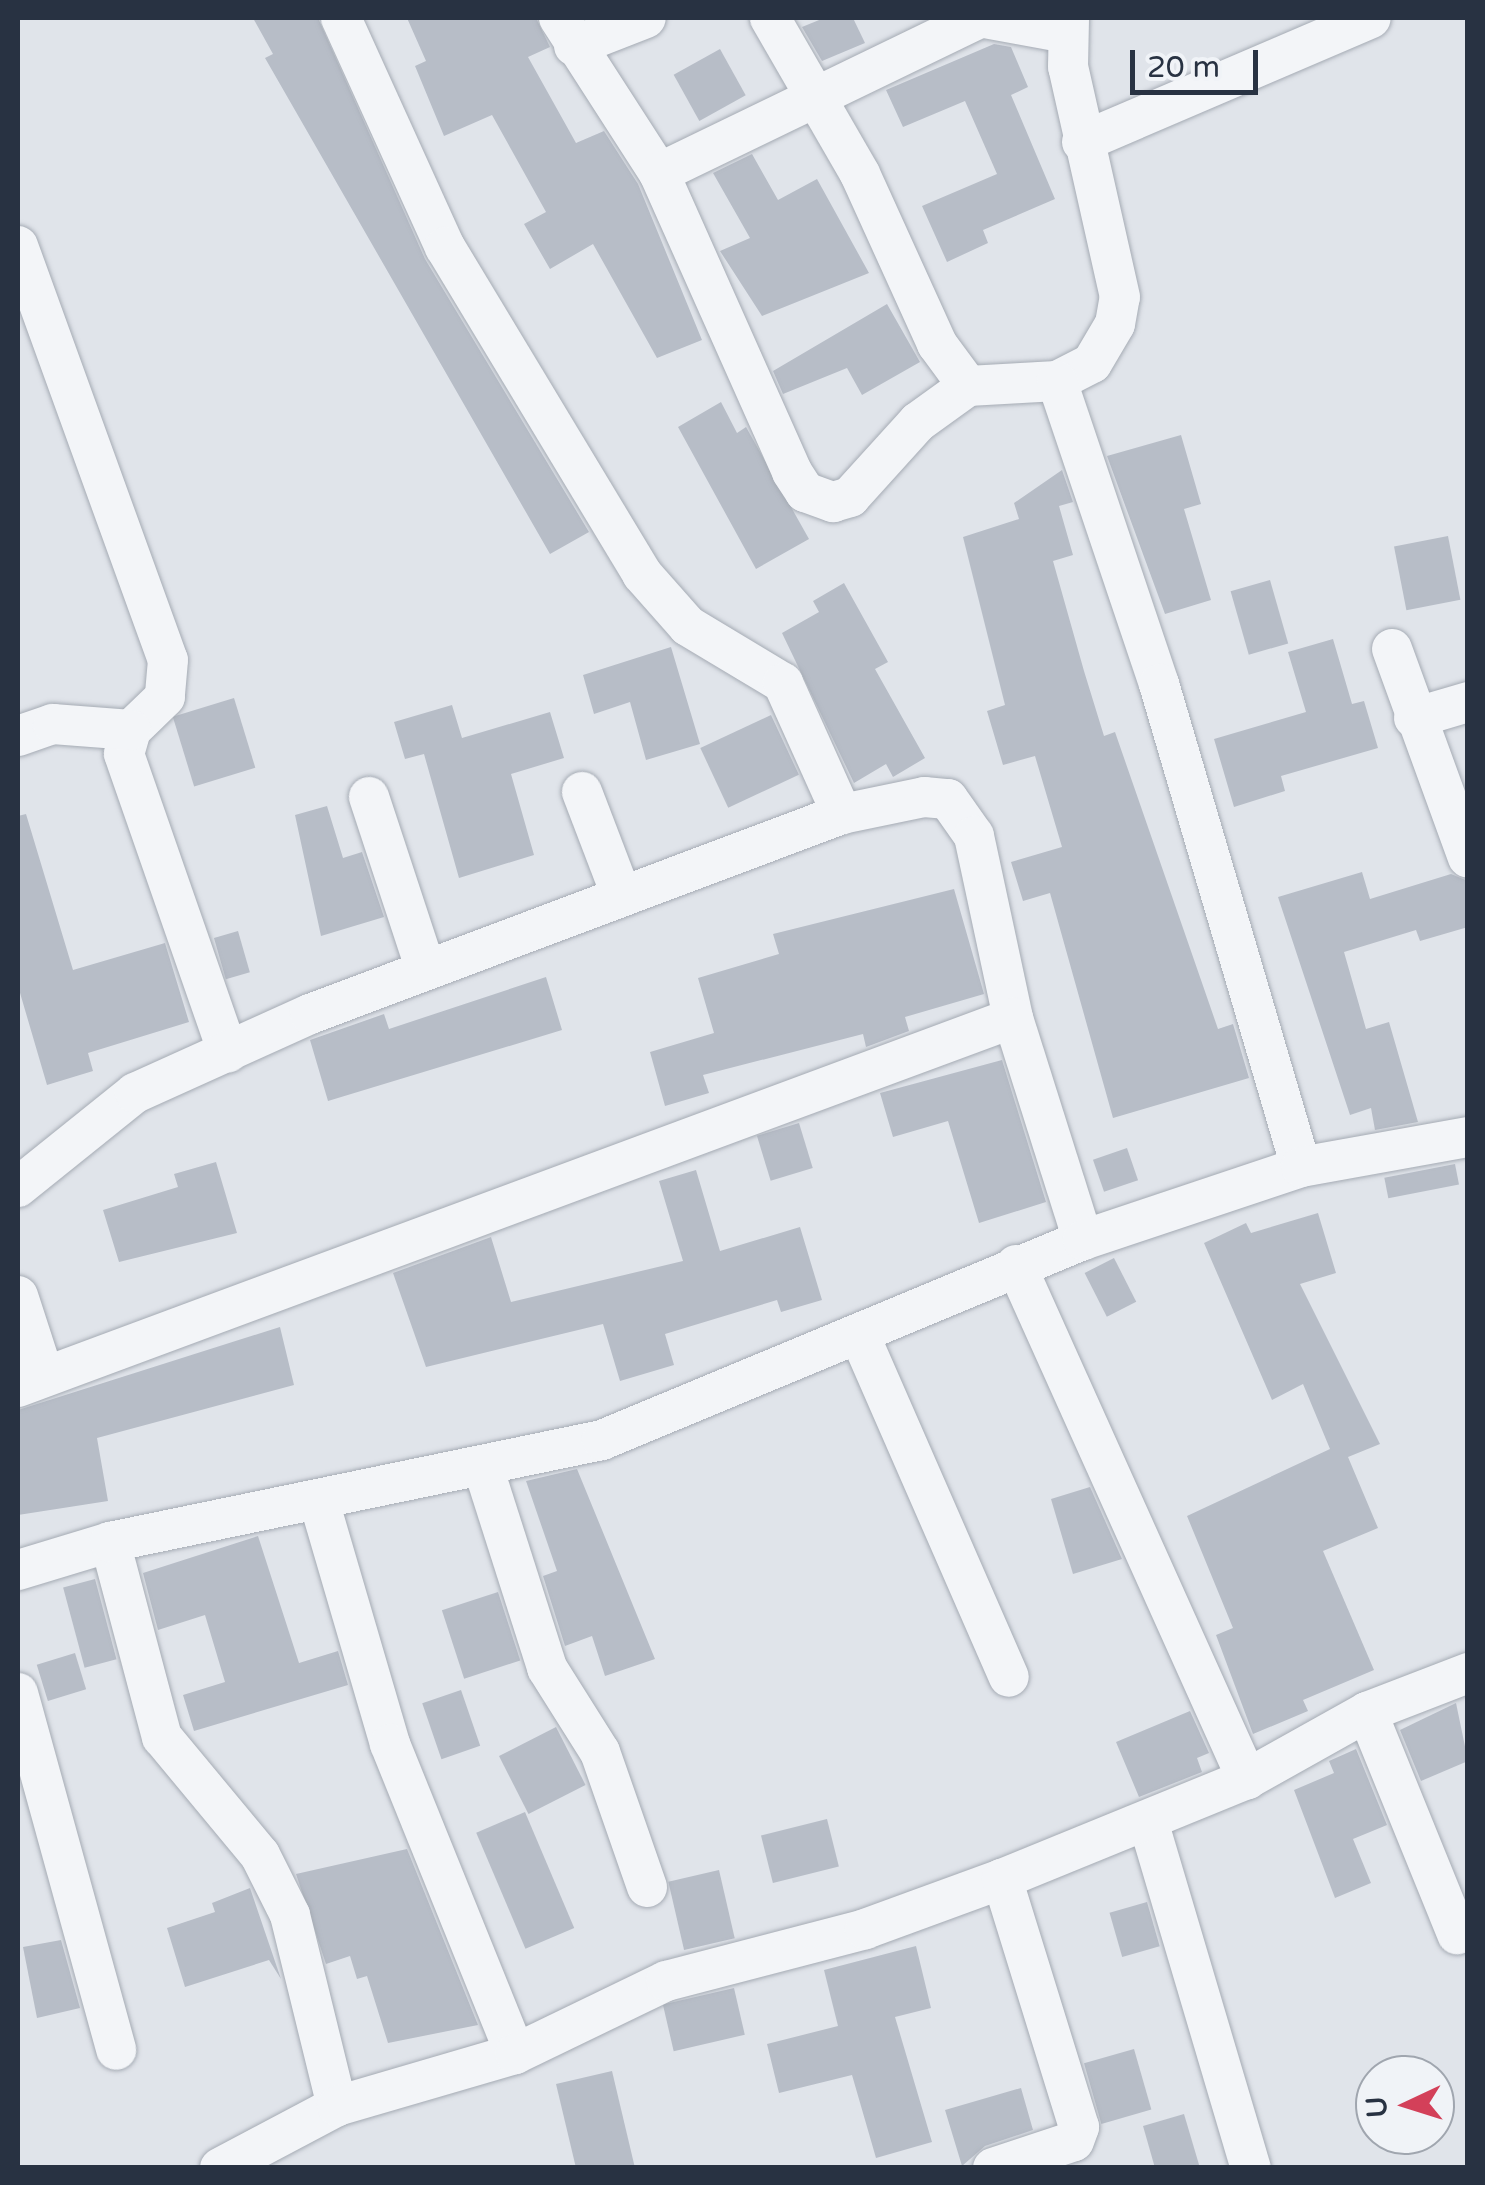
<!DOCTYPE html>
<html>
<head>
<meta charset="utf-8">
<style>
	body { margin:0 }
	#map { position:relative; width:1485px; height:2185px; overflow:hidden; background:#e0e4ea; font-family:"Varela Round",sans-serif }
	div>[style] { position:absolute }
	.building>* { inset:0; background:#b7bdc7; transform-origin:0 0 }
	.roads { filter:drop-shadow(0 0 2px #a5abb4) drop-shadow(0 0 2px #a5abb4) }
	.minor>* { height:40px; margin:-20px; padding:0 20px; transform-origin:20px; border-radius:20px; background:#f3f5f8 }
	span { translate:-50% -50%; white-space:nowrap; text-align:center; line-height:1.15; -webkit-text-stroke:8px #f0f3f7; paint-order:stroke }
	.frame { position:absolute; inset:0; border:20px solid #283242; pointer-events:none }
	.north { position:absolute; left:1355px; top:2055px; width:100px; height:100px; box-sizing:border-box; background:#f0f3f7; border:2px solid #a0a6af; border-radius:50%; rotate:266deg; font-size:28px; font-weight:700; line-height:40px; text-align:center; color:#283242 }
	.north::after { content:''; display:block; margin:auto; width:35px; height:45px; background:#d34059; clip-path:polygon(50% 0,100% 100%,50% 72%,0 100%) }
	.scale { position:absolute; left:1130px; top:50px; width:128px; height:45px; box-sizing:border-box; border:5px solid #283242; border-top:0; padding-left:12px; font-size:30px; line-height:35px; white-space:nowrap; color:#283242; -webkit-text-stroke:8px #f0f3f7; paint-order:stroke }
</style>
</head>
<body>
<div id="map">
	<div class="building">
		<i style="clip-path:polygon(253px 18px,318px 18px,425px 259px,589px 532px,550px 554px,265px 58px,273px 54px)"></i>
		<i style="clip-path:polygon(407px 18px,536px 18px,550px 47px,528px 57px,576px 143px,604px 131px,638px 184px,702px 340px,657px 358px,593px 244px,550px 269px,524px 224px,546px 212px,492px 115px,444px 136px,415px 66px,426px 61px)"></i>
		<i style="clip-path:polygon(824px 18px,853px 18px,865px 43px,822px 61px,802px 27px)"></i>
		<i style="clip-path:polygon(994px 44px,1011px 47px,1028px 87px,1011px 95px,1055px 199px,983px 230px,988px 243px,947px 262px,922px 206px,997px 174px,965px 101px,903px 127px,886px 90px)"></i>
		<i style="left:720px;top:49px;width:53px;height:53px;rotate:61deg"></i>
		<i style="clip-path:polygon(752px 154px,778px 200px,817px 179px,869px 273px,762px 316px,720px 251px,750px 238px,713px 173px)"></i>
		<i style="clip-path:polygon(887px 304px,920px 362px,862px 395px,847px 368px,783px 394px,773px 371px)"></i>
		<i style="clip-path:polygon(721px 402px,737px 433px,746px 427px,809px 539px,756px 569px,678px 427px)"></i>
		<i style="clip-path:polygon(1181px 435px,1201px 504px,1184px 509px,1211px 600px,1165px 614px,1107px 456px)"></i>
		<i style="clip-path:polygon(1062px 470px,1073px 502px,1059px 506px,1073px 555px,1053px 561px,1084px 671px,1104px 736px,1115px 732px,1218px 1029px,1233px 1024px,1249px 1078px,1113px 1118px,1050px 893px,1023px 901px,1011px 862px,1062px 847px,1035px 756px,1003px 765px,987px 711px,1005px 705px,963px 537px,1019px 519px,1014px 503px)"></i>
		<i style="left:1448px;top:536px;width:65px;height:55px;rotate:79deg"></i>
		<i style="left:1270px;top:580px;width:66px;height:41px;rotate:74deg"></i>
		<i style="clip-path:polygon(844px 583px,888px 662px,875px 669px,925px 758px,893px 777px,886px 764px,854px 783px,782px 633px,819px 612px,813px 601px)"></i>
		<i style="clip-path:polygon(1333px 639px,1352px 704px,1364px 701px,1378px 748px,1281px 776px,1285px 791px,1234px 807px,1214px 739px,1306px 712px,1288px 652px)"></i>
		<i style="clip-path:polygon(671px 647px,700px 744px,646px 760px,630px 702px,594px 714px,583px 675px)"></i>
		<i style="left:234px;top:698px;width:73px;height:64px;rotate:73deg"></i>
		<i style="clip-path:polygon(452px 705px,462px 738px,550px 712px,564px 758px,511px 774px,534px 855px,459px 878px,424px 754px,405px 759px,394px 722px)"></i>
		<i style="left:771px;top:715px;width:66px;height:78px;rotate:65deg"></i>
		<i style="clip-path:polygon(327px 806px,343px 858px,362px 852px,384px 917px,321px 936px,295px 815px)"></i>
		<i style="clip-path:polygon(26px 814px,73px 970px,165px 943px,189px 1022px,88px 1053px,93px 1071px,47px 1085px,18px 986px,18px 816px)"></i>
		<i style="clip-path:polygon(1362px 872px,1370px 899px,1451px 874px,1468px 881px,1468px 927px,1420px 941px,1416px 930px,1344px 952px,1366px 1029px,1389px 1022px,1418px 1122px,1375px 1130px,1371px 1108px,1350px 1115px,1278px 897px)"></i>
		<i style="clip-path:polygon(954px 889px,984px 994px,905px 1017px,909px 1031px,866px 1047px,863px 1034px,703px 1075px,709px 1093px,665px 1106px,650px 1052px,714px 1033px,698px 978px,779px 954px,773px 934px)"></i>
		<i style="left:238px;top:931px;width:43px;height:25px;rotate:74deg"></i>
		<i style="clip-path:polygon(546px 977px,562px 1030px,328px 1101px,310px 1040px,384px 1014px,389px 1029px)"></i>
		<i style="clip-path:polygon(1002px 1060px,1046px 1202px,979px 1223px,948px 1121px,893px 1137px,880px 1093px)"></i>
		<i style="left:799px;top:1123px;width:47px;height:44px;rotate:73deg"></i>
		<i style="left:1127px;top:1148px;width:34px;height:36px;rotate:71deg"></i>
		<i style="clip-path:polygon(216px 1162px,237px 1233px,119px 1262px,103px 1210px,178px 1187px,174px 1174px)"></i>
		<i style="left:1455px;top:1164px;width:21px;height:72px;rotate:79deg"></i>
		<i style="clip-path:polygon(696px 1170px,720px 1251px,800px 1227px,822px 1300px,781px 1312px,777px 1300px,665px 1334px,674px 1365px,620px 1381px,603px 1324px,426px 1367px,393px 1273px,491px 1237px,511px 1302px,683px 1261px,659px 1181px)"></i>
		<i style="clip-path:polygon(1318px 1213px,1336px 1273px,1300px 1284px,1380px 1444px,1348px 1457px,1378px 1528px,1323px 1551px,1374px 1670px,1303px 1700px,1308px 1711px,1253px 1734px,1216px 1635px,1233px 1628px,1187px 1516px,1330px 1449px,1303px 1384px,1272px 1400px,1204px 1243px,1246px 1223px,1251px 1233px)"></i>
		<i style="left:1114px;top:1258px;width:49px;height:33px;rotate:63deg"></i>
		<i style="clip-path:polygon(280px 1327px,294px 1385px,97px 1438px,108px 1501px,18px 1515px,18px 1410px)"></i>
		<i style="clip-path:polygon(577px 1469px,655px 1659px,605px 1676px,592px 1636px,565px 1646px,543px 1576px,557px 1571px,526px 1481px)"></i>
		<i style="clip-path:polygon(1090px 1487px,1122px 1559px,1073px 1574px,1051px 1499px)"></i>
		<i style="clip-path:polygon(258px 1536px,299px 1663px,338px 1651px,348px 1685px,194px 1731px,183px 1695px,225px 1682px,205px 1615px,158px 1630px,143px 1573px)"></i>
		<i style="left:95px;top:1579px;width:83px;height:33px;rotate:75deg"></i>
		<i style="left:498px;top:1592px;width:72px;height:59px;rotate:72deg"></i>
		<i style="left:75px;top:1653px;width:38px;height:40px;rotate:73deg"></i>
		<i style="left:461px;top:1690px;width:59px;height:41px;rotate:71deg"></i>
		<i style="clip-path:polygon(1456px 1703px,1468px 1761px,1421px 1781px,1400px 1730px)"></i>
		<i style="clip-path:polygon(1190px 1711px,1209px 1753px,1197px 1758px,1202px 1772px,1139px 1797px,1116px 1742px)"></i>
		<i style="left:556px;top:1727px;width:65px;height:64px;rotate:63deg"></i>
		<i style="clip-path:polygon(1356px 1749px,1387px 1825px,1353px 1839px,1371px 1883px,1335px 1898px,1294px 1790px,1334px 1773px,1329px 1761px)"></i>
		<i style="left:525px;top:1812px;width:126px;height:53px;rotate:67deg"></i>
		<i style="left:827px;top:1819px;width:49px;height:68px;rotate:76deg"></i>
		<i style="clip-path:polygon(407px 1849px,478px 2025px,388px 2043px,367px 1976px,357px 1979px,350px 1956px,326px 1964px,296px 1874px)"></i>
		<i style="left:719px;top:1870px;width:70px;height:52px;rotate:77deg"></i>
		<i style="clip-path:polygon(250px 1888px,281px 1979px,269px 1960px,185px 1987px,167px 1928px,215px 1912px,212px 1903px)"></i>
		<i style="left:1147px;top:1902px;width:46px;height:39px;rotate:74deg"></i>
		<i style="clip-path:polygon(61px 1940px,80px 2008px,37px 2018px,23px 1947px)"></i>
		<i style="clip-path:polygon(916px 1946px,931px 2008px,895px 2017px,932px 2142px,876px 2158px,852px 2075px,779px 2093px,767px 2044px,838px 2026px,824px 1970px)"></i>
		<i style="left:734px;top:1988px;width:48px;height:73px;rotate:77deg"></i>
		<i style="left:1134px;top:2049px;width:63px;height:52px;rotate:74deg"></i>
		<i style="clip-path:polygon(612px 2071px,635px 2168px,576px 2168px,556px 2084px)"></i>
		<i style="clip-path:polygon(1021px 2088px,1033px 2130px,985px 2146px,962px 2166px,945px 2110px)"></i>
		<i style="clip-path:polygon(1184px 2114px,1200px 2168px,1155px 2168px,1143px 2126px)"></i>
	</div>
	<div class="roads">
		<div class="minor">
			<i style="left:341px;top:18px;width:252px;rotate:65.6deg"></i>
			<i style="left:445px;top:247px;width:382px;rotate:58.9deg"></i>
			<i style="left:642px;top:574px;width:69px;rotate:48.5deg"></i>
			<i style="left:688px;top:626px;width:111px;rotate:31deg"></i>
			<i style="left:783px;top:683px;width:144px;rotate:65.8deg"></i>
			<i style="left:559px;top:18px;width:184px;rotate:57.2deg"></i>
			<i style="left:659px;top:173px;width:327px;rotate:66deg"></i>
			<i style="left:792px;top:472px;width:24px;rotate:57deg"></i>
			<i style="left:805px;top:492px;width:30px;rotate:20deg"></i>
			<i style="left:833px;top:502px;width:18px;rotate:-16deg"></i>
			<i style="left:850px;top:497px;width:101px;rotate:-47.8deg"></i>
			<i style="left:918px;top:422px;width:62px;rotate:-35.8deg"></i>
			<i style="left:968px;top:386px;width:89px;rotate:-3.2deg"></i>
			<i style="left:1057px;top:381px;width:39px;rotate:-27deg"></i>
			<i style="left:1092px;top:363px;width:45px;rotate:-59.5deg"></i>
			<i style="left:1115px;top:324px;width:27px;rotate:-80deg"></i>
			<i style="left:1120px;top:297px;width:236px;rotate:-102.7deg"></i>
			<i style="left:1068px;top:67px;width:49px;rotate:-88.8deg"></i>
			<i style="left:770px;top:18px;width:180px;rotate:60deg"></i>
			<i style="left:860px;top:174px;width:187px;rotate:65.6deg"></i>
			<i style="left:937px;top:344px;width:52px;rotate:53.6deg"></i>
			<i style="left:985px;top:18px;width:82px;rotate:10.5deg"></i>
			<i style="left:574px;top:46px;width:77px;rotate:-21.3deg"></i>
			<i style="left:1082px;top:142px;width:314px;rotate:-23.2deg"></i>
			<i style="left:659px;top:173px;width:356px;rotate:-25.8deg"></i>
			<i style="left:18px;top:246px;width:440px;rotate:70.1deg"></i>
			<i style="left:168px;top:660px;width:37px;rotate:95deg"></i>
			<i style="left:165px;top:697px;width:47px;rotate:135.9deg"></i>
			<i style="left:131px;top:730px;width:25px;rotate:106deg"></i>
			<i style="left:124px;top:754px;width:316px;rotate:70.8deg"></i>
			<i style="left:1057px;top:381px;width:320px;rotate:71.4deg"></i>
			<i style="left:1159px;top:684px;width:503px;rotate:73.62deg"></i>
			<i style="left:1392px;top:649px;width:222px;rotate:70deg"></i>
			<i style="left:1414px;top:718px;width:56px;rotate:-16.5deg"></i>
			<i style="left:18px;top:736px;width:37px;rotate:-19deg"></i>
			<i style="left:53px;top:724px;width:78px;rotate:4.4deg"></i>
			<i style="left:582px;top:792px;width:109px;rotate:69.1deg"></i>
			<i style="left:369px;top:797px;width:179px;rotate:71.8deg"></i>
			<i style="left:18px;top:1187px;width:150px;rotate:-38.8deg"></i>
			<i style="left:135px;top:1093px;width:192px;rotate:-24.3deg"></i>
			<i style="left:310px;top:1014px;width:568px;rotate:-20.6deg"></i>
			<i style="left:842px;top:814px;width:84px;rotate:-11.7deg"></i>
			<i style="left:924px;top:797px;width:24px;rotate:5deg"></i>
			<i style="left:948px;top:799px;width:45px;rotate:54.9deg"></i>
			<i style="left:974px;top:836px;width:186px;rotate:77.9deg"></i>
			<i style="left:1013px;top:1018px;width:233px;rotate:72.5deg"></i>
			<i style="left:1016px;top:1265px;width:564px;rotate:65.8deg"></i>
			<i style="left:18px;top:1296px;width:84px;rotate:72deg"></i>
			<i style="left:859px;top:1334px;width:374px;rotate:66.4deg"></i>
			<i style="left:18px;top:1387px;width:1061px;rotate:-20.35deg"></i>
			<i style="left:484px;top:1470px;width:208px;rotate:72.3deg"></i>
			<i style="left:547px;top:1668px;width:99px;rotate:57.8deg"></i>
			<i style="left:600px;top:1752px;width:143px;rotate:70.8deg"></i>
			<i style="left:319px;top:1501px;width:253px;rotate:73.7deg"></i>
			<i style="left:390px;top:1744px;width:334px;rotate:68deg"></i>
			<i style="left:110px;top:1542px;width:202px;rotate:75.1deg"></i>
			<i style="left:162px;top:1737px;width:153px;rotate:50.3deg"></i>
			<i style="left:260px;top:1855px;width:67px;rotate:63.4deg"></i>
			<i style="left:290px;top:1915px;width:197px;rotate:76.2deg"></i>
			<i style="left:18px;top:1570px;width:96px;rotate:-16.9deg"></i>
			<i style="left:110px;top:1542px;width:502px;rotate:-11.71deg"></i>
			<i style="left:602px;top:1440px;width:521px;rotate:-22.58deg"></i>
			<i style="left:1083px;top:1240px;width:230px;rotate:-18.5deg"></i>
			<i style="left:1301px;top:1167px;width:170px;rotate:-10.2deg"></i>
			<i style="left:18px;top:1693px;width:370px;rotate:74.6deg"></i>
			<i style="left:1367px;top:1712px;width:240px;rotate:67.9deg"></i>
			<i style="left:1148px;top:1821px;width:362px;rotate:73.5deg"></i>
			<i style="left:220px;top:2168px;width:132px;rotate:-27.9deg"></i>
			<i style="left:337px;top:2106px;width:185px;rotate:-16.3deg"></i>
			<i style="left:515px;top:2054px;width:168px;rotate:-25.8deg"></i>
			<i style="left:666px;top:1981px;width:206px;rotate:-14.6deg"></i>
			<i style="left:865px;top:1929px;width:146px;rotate:-20.1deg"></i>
			<i style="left:1002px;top:1879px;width:265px;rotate:-22.2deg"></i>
			<i style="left:1247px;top:1779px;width:137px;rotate:-29.2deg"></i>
			<i style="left:1367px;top:1712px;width:108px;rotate:-21.1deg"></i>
			<i style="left:993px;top:2168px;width:85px;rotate:-18.4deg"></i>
			<i style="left:1074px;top:2141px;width:15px;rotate:-70deg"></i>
			<i style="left:1079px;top:2127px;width:260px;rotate:-107.2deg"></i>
		</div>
	</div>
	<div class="frame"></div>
	<div class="north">U</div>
	<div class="scale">20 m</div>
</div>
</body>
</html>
